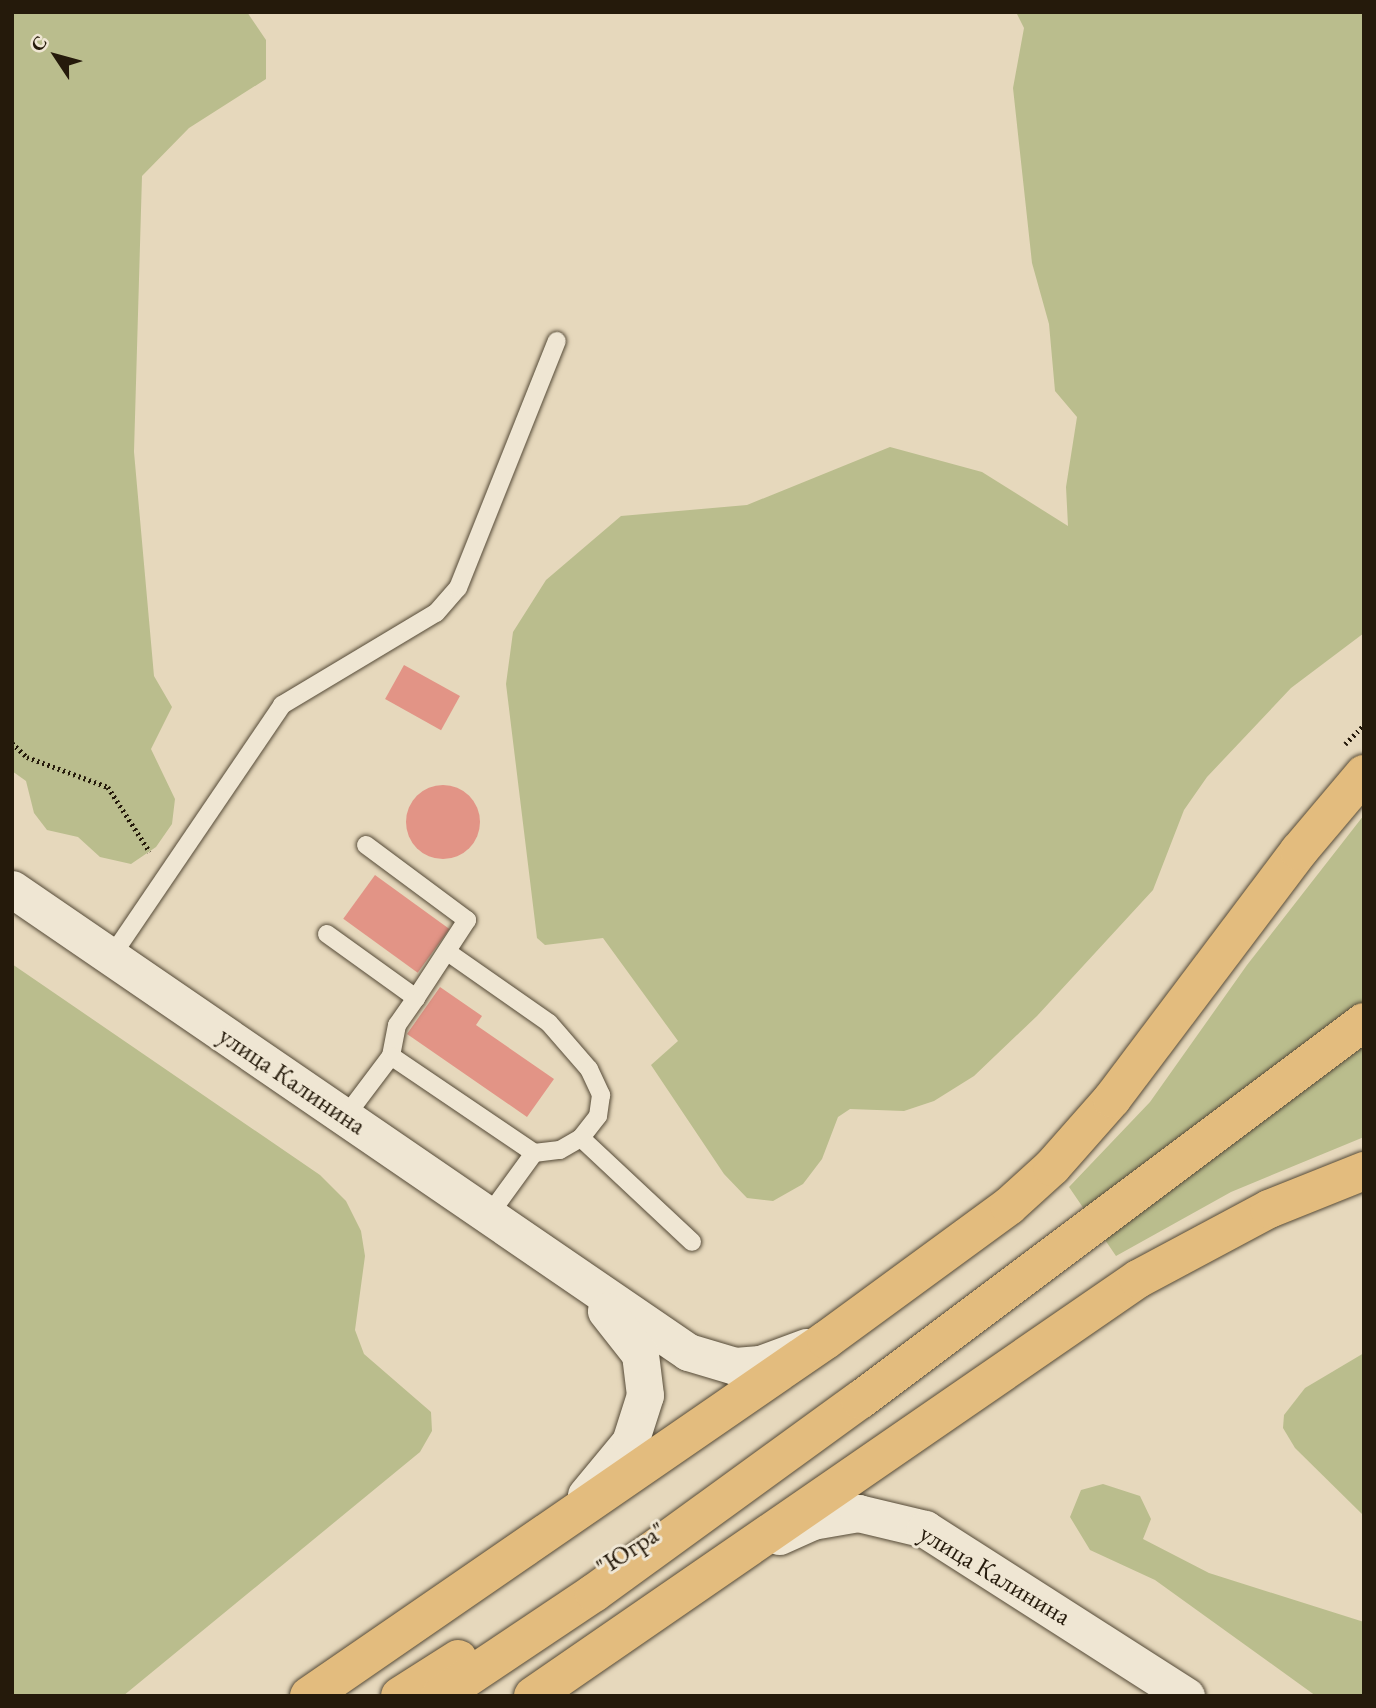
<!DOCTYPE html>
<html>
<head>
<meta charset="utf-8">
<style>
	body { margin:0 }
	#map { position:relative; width:1376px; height:1708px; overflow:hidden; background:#e6d8bc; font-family:"EB Garamond",serif }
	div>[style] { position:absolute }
	.green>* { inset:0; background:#babd8d }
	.building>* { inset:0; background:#e29486; transform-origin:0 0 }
	.round { border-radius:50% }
	.path>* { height:4.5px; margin-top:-2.25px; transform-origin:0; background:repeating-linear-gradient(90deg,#251a0b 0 2px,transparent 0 5.5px) }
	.roads { filter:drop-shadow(0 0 2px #554a37) drop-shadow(0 0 2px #554a37) }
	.service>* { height:18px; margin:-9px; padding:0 9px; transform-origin:9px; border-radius:9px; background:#efe6d3 }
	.minor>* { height:37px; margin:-18.5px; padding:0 18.5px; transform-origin:18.5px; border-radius:18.5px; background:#efe6d3 }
	.primary>* { height:38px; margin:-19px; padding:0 19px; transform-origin:19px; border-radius:19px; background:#e3bc7e }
	.trunk>* { height:38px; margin:-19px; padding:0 19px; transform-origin:19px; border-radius:19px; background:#e3bc7e }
	span { translate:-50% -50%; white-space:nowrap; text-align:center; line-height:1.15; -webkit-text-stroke:6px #efe6d3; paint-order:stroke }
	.street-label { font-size:26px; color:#251a0b }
	.frame { position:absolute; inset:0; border:14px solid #251a0b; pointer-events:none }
	.north { position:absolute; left:21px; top:21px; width:70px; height:70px; -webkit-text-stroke:5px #efe6d3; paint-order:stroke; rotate:306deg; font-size:19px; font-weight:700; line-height:28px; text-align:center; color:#251a0b }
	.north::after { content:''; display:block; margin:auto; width:24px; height:32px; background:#251a0b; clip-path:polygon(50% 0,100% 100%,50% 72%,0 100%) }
</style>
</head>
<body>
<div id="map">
	<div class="green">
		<i style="clip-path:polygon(12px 12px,247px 12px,266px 40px,266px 79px,189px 128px,142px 176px,134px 452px,154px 676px,172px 707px,151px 749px,175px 799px,172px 824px,156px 847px,131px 864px,100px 857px,78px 837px,47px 830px,34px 813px,26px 781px,12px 771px)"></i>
		<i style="clip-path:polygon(1016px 12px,1364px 12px,1364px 633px,1291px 688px,1207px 777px,1184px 810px,1153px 890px,1037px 1016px,974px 1076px,934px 1101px,904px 1111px,850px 1109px,838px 1117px,822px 1159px,803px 1184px,773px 1201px,747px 1198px,724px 1174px,651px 1065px,678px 1041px,603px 938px,545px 945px,537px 938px,506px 684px,513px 632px,546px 580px,621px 516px,747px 505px,890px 447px,982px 472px,1068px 526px,1066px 487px,1077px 417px,1055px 391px,1049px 324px,1032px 263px,1013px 88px,1024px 28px)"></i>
		<i style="clip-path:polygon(1364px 815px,1364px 1137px,1231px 1192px,1116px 1256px,1069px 1187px,1150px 1102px,1247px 965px)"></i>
		<i style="clip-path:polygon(12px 964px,320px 1175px,346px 1201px,361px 1231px,365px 1256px,355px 1330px,364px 1354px,431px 1412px,432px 1431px,420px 1452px,123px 1696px,12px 1696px)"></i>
		<i style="clip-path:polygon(1364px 1353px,1364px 1516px,1295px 1448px,1283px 1428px,1284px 1415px,1305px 1388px)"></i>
		<i style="clip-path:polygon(1103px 1484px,1140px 1496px,1151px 1519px,1143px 1539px,1209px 1573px,1364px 1622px,1364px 1696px,1316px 1696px,1155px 1580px,1090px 1550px,1070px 1517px,1081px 1490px)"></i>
	</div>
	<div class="building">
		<i style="left:404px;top:665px;width:64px;height:39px;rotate:29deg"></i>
		<i class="round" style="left:406px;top:785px;width:74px;height:74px"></i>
		<i style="left:375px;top:875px;width:92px;height:54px;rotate:36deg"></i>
		<i style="clip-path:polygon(440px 987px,482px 1016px,476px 1025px,554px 1079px,527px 1117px,407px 1034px)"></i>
	</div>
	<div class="path">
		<i style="left:12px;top:743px;width:21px;rotate:43deg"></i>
		<i style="left:27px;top:757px;width:86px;rotate:20.3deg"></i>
		<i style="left:108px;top:787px;width:77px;rotate:57.1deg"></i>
		<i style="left:1345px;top:744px;width:27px;rotate:-45deg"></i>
	</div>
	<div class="roads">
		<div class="service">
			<i style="left:366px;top:845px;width:126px;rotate:36.6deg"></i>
			<i style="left:467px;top:920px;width:93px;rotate:123.2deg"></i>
			<i style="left:327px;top:934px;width:110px;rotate:35.7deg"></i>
			<i style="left:416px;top:998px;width:33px;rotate:125deg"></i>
			<i style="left:397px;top:1025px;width:32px;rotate:101deg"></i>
			<i style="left:391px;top:1056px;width:76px;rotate:127deg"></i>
			<i style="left:449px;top:953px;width:122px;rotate:35deg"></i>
			<i style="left:549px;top:1023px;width:61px;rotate:49deg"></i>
			<i style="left:589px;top:1069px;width:29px;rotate:65deg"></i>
			<i style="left:601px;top:1095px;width:21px;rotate:98deg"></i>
			<i style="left:598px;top:1116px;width:28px;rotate:128deg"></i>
			<i style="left:111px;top:957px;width:305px;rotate:-55.8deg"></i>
			<i style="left:282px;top:705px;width:179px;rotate:-30.9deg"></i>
			<i style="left:436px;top:613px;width:33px;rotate:-49deg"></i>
			<i style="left:458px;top:588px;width:266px;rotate:-68.2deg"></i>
			<i style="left:391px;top:1056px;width:173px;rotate:34.1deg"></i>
			<i style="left:534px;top:1153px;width:26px;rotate:-7deg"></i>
			<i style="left:560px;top:1150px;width:24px;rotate:-30deg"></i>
			<i style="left:581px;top:1138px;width:152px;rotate:43.1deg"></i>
			<i style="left:489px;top:1215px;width:77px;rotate:-54deg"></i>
		</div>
		<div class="minor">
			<i style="left:12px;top:889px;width:819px;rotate:34.41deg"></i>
			<i style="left:688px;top:1352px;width:49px;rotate:16.6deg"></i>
			<i style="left:735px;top:1366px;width:25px;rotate:-5deg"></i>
			<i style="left:760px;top:1364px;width:49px;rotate:-20.3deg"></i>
			<i style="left:586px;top:1495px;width:69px;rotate:-50.3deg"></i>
			<i style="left:630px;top:1442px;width:49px;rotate:-72.3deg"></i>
			<i style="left:645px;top:1395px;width:41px;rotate:-97deg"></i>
			<i style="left:640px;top:1354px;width:55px;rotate:-128.3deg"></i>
			<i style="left:779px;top:1536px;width:36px;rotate:-24deg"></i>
			<i style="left:812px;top:1521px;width:47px;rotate:-9.9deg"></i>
			<i style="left:858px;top:1513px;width:69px;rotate:13.4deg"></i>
			<i style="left:925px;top:1529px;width:310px;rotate:32.6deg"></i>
		</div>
		<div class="primary">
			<i style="left:309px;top:1696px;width:628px;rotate:-34.55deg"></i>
			<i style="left:826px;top:1340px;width:227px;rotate:-36.2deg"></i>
			<i style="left:1009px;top:1206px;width:58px;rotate:-42.2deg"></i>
			<i style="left:1052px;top:1167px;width:91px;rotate:-48.6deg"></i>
			<i style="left:1112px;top:1099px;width:311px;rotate:-53deg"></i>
			<i style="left:1299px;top:851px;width:101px;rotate:-49.8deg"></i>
			<i style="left:533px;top:1696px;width:735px;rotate:-34.58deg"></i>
			<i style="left:1138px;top:1279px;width:149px;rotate:-28.1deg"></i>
			<i style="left:1269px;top:1209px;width:102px;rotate:-21.8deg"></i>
		</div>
		<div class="trunk">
			<i style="left:400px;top:1696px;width:69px;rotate:-32.5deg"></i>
			<i style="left:440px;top:1696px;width:185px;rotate:-33.8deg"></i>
			<i style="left:594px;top:1593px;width:329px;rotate:-36deg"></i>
			<i style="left:860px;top:1400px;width:630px;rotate:-36.87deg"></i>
		</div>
	</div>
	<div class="street-label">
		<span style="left:292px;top:1081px;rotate:34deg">улица Калинина</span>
		<span style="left:631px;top:1549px;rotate:-33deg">"Югра"</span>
		<span style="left:995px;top:1575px;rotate:31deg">улица Калинина</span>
	</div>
	<div class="frame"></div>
	<div class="north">С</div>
</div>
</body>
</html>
